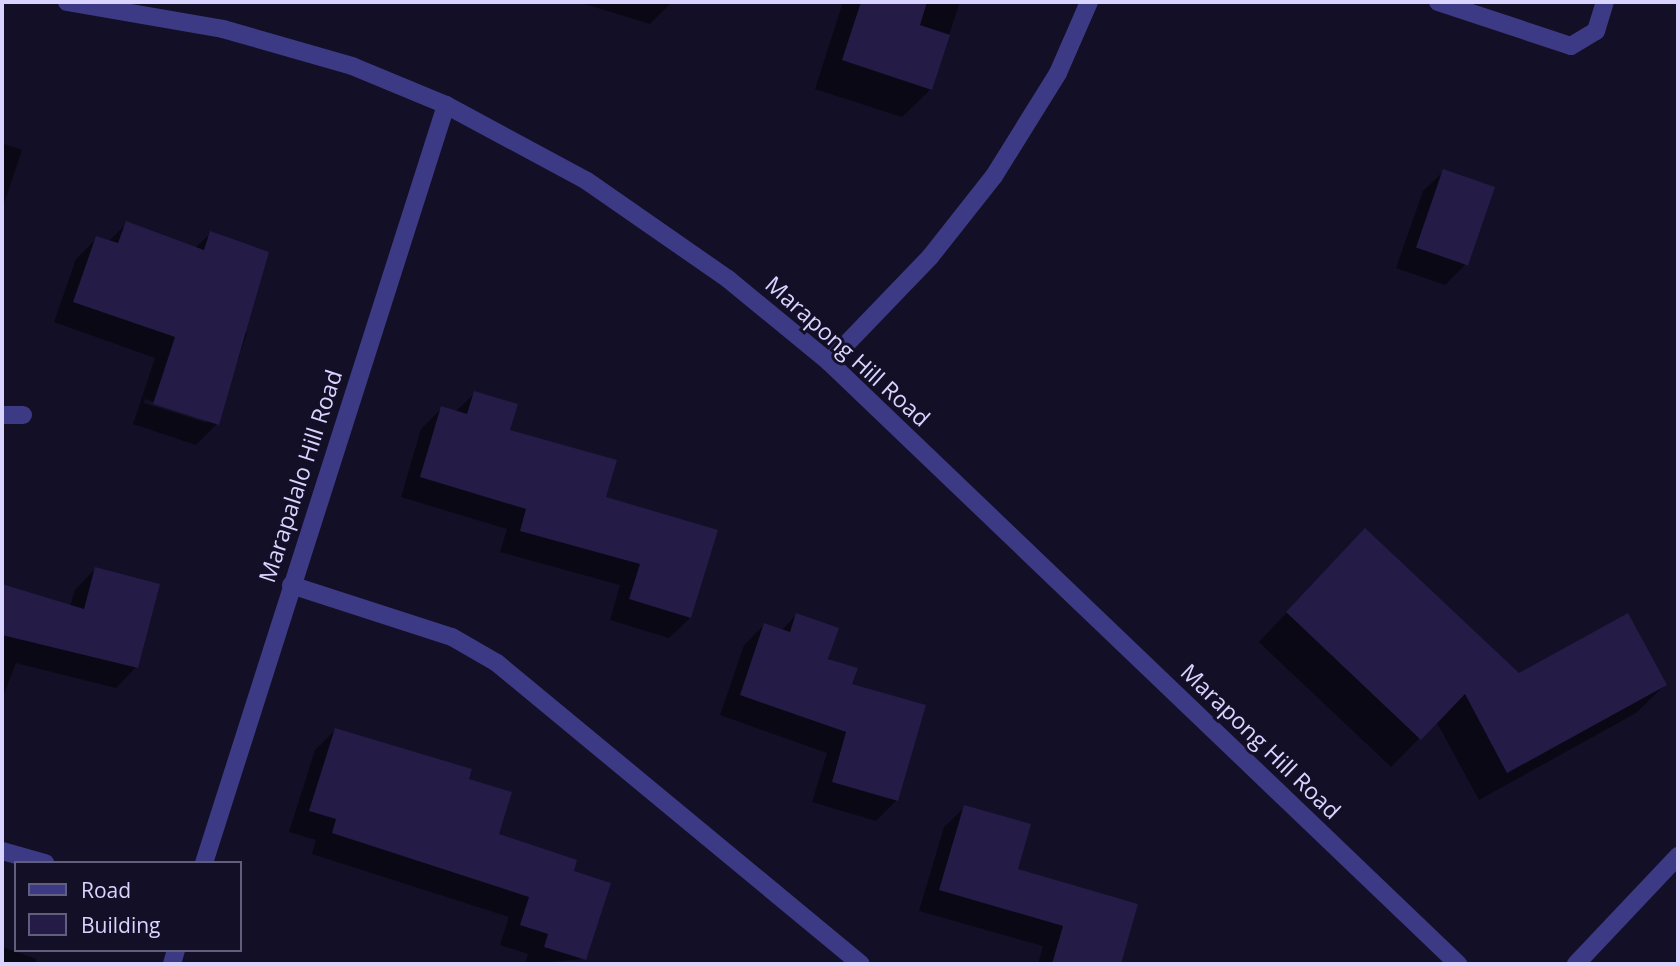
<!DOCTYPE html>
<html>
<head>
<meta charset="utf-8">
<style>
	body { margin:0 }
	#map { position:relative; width:1680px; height:966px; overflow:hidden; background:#130f26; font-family:"Open Sans",sans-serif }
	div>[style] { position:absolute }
	.shadow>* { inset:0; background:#0007 }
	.building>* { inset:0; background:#241b47; transform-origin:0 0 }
	.minor>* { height:18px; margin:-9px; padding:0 9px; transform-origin:9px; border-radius:9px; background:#3d3a85 }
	span { translate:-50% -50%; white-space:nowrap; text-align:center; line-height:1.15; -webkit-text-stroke:6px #130f26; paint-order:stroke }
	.street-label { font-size:23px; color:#d9d4ff }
	.frame { position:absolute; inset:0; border:4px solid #d9d4ff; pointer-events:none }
	.legend { position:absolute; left:14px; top:861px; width:228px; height:91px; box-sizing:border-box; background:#130f26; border:2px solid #625e7d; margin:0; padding:9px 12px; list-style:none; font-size:21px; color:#d9d4ff }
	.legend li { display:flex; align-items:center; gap:14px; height:35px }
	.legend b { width:35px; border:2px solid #625e7d }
</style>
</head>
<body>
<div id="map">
	<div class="shadow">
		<i style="clip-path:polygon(578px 2px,672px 2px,650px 24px)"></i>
		<i style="clip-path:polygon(843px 2px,960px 2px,931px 89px,902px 117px,815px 89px)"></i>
		<i style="clip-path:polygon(2px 143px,22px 150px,2px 209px)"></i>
		<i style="clip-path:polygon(1444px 171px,1466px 264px,1445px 285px,1396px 268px,1423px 191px)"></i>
		<i style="clip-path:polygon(evenodd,127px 223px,195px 248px,211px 233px,239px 330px,247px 333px,217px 424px,196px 445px,133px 424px,155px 358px,54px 322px,76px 259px,97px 238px,108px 242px,127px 223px,145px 399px,207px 420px,207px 423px,144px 403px,145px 399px)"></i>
		<i style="clip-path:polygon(475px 393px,508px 431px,604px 498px,690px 618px,669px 638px,610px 620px,620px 585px,500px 552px,507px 529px,401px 497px,421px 429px,442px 408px,455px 412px)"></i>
		<i style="clip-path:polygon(1337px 559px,1518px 675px,1665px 685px,1636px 713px,1479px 800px,1436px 721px,1391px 767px,1259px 642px)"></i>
		<i style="clip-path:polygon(95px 569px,136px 667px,116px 688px,16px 663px,2px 699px,2px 586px,70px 606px,75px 590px)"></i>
		<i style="clip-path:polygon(796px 615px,850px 686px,897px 800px,876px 821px,812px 802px,827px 753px,720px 715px,744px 645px,764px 625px,781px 631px)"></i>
		<i style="clip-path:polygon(335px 730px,467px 780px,497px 836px,571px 872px,585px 959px,525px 964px,528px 954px,500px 945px,509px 917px,312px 854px,316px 840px,289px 832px,315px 750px)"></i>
		<i style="clip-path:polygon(965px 807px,1016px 870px,1136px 905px,1119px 964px,1038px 964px,1043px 946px,919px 911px,944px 827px)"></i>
		<i style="clip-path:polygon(2px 947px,37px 959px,35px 964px,2px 964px)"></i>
	</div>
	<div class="building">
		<i style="clip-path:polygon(861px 2px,927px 2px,920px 25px,950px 35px,932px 90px,842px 60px)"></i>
		<i style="left:1443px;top:169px;width:55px;height:83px;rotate:19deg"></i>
		<i style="clip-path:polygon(126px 221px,204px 250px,210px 231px,269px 252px,219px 425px,153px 404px,175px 337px,73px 302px,96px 236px,118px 243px)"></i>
		<i style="clip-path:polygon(474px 391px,518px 404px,510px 430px,617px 460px,606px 497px,718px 530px,691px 618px,629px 599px,640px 564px,520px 531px,526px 509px,420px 477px,441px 406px,467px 414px)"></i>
		<i style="clip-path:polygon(1365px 528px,1519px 673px,1628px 613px,1667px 685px,1507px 773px,1465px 694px,1421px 740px,1286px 612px)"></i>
		<i style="clip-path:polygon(95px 567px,160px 584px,138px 668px,2px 635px,2px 584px,84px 609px)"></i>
		<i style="clip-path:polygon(796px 613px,839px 628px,828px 659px,858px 668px,852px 684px,926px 705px,898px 801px,832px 782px,846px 732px,740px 695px,764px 623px,790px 632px)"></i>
		<i style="clip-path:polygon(335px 728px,472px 769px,469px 779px,512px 792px,499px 834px,577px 860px,574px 871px,611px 883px,586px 960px,544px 947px,548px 934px,520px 925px,529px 897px,332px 833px,336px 819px,309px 811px)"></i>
		<i style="clip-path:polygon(964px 805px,1031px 824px,1018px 869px,1138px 904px,1121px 964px,1052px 964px,1063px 926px,939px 890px)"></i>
	</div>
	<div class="minor">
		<i style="left:67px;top:2px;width:158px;rotate:9.8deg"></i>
		<i style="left:223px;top:29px;width:134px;rotate:16deg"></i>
		<i style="left:352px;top:66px;width:102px;rotate:22.5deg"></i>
		<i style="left:446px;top:105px;width:160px;rotate:28.3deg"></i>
		<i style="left:587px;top:181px;width:172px;rotate:34.8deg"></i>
		<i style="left:728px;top:279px;width:131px;rotate:39.4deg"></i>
		<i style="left:829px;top:362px;width:871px;rotate:43.74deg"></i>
		<i style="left:1438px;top:2px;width:140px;rotate:18.3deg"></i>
		<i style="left:1571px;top:46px;width:29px;rotate:-31deg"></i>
		<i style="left:1596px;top:31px;width:30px;rotate:-73deg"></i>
		<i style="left:829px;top:362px;width:146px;rotate:-46.1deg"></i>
		<i style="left:930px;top:257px;width:103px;rotate:-51.7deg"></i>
		<i style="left:994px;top:176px;width:121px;rotate:-58.1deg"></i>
		<i style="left:1058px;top:73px;width:77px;rotate:-66.4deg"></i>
		<i style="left:2px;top:415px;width:21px"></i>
		<i style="left:291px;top:585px;width:169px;rotate:17.9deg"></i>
		<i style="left:452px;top:637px;width:52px;rotate:30deg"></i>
		<i style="left:497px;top:663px;width:472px;rotate:39.6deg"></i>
		<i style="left:2px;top:851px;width:45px;rotate:15.6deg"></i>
		<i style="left:204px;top:863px;width:796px;rotate:-72.29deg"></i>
		<i style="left:172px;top:964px;width:15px;rotate:-74deg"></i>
		<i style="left:1576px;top:964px;width:149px;rotate:-46.6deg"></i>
	</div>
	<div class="street-label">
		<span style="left:848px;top:351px;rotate:42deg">Marapong Hill Road</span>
		<span style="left:300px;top:476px;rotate:-72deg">Marapalalo Hill Road</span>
		<span style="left:1261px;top:741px;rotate:44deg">Marapong Hill Road</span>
	</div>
	<div class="frame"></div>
	<ul class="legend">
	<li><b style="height:9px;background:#3d3a85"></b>Road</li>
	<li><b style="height:19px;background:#241b47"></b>Building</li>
	</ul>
</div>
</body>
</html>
